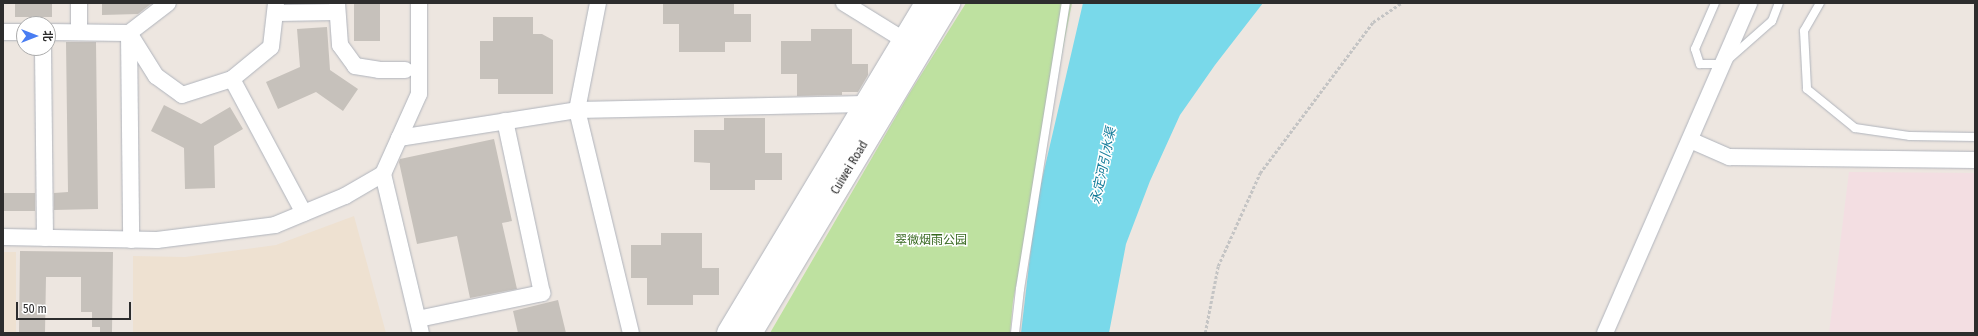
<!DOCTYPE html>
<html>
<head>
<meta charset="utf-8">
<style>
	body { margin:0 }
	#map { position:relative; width:1978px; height:336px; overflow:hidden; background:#ede6e0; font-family:"Fira Sans Condensed","Noto Sans SC",sans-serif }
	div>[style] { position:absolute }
	.education>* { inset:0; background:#eee1d1; transform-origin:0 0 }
	.medical>* { inset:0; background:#f3dee2 }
	.green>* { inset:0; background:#bee1a0 }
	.water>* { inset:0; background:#79d9ea }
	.building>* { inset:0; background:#c6c1bb; transform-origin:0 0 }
	.path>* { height:2.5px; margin-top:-1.25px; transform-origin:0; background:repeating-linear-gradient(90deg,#c4c4c4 0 3px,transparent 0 5px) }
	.roads { filter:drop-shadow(0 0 1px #b0b4bc) drop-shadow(0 0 1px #b0b4bc) }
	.service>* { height:8px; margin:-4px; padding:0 4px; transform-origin:4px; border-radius:4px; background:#fff }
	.minor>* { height:16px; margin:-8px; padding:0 8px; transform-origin:8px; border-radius:8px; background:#fff }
	.secondary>* { height:22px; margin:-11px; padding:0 11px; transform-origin:11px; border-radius:11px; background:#fff }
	span { translate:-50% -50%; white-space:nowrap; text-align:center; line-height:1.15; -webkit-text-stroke:3px #fff; paint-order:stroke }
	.street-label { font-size:12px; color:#2d2d2d }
	.park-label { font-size:12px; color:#37681f }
	.water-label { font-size:13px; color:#147c9a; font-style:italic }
	.frame { position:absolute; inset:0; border:4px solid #2d2d2d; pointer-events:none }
	.north { position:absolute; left:16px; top:16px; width:40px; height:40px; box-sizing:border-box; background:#fff; border:1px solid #ababab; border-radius:50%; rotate:90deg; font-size:11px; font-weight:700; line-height:16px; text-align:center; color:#2d2d2d }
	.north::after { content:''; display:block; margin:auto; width:14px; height:18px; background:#497df2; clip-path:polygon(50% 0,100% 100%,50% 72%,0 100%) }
	.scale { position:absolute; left:16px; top:302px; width:115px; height:18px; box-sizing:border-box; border:2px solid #2d2d2d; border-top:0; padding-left:5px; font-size:12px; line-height:14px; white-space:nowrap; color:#2d2d2d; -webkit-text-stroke:3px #fff; paint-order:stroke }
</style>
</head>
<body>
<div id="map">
	<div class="education">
		<i style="clip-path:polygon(354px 216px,386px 333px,133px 333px,133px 256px,185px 257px,276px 245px)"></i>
		<i style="left:3px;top:252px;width:13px;height:81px"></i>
	</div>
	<div class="medical">
		<i style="clip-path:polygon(1849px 172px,1975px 173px,1975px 333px,1829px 333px)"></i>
	</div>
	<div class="green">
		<i style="clip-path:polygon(966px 3px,1072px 3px,1013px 301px,1010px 333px,770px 333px,909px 94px)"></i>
	</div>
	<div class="water">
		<i style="clip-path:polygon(1083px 3px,1263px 3px,1215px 65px,1180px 115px,1150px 181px,1126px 244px,1109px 333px,1021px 333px,1036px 205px)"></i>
	</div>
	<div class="building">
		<i style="left:15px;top:3px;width:37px;height:14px"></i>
		<i style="clip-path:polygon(102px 3px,152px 3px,138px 14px,102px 15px)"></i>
		<i style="left:354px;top:3px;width:26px;height:38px"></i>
		<i style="clip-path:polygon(663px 3px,734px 3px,734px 14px,751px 14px,751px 42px,725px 42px,725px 52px,679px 52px,679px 24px,663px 24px)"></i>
		<i style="clip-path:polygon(493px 17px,533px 17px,533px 34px,542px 34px,553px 40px,553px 94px,498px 94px,498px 79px,480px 79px,480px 41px,493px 41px)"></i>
		<i style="clip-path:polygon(327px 27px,330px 70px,358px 89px,343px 111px,316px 92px,278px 109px,266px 82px,300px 67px,297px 29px)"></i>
		<i style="clip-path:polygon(811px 29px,852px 29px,852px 64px,868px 64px,868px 75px,858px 92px,842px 92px,842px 95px,797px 96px,797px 74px,781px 74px,781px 41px,811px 41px)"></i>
		<i style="clip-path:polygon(66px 42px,96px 42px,98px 209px,54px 210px,54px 193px,68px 192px)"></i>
		<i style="clip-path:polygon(164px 105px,201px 124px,230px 107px,243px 129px,214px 146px,215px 188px,185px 189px,184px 148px,151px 131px)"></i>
		<i style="clip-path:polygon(724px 118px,765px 118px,765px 153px,782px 153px,782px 180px,755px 180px,755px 190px,710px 190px,710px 163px,694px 162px,694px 130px,724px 130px)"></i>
		<i style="clip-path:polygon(494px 139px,512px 221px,502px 223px,517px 289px,470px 298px,457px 236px,417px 244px,399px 162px,400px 159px)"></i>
		<i style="left:3px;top:193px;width:32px;height:18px"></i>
		<i style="clip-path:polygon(661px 233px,702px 233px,702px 268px,719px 268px,719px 295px,693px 295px,693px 305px,647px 305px,647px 278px,631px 278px,631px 245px,661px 245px)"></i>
		<i style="clip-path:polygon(20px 251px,113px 252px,112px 333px,100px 333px,100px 327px,92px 327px,92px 312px,81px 312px,81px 277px,46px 277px,45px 333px,19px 333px)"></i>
		<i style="clip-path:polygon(558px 300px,566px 333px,518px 333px,513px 311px)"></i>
	</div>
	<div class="path">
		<i style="left:1205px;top:333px;width:68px;rotate:-79deg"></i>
		<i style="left:1218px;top:266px;width:102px;rotate:-65.7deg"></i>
		<i style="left:1260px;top:173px;width:189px;rotate:-53.2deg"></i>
		<i style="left:1373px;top:22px;width:34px;rotate:-34deg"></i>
	</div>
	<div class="roads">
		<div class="service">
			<i style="left:1715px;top:3px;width:50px;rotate:113.5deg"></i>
			<i style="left:1695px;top:49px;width:16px;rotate:72deg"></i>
			<i style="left:1700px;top:64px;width:23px"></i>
			<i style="left:1723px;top:64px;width:65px;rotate:-41.3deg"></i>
			<i style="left:1772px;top:21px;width:19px;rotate:-69deg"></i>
			<i style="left:1820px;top:3px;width:32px;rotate:120deg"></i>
			<i style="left:1804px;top:31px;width:58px;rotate:87deg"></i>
			<i style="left:1807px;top:89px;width:62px;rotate:39.1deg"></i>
			<i style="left:1855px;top:128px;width:56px;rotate:8.3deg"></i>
			<i style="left:1910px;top:136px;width:65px;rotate:0.9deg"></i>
			<i style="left:1015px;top:333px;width:44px;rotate:-83.5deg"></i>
			<i style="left:1020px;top:289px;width:290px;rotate:-80.9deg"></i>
		</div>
		<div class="minor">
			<i style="left:79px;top:3px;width:29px;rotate:90deg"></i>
			<i style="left:337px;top:3px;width:42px;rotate:85.9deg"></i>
			<i style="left:340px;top:45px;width:26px;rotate:54deg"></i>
			<i style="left:355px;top:66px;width:24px;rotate:9deg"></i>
			<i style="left:379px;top:70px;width:26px"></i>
			<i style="left:598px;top:3px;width:109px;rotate:101.1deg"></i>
			<i style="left:577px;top:110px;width:229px;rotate:76.4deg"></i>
			<i style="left:844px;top:3px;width:70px;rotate:31.7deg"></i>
			<i style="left:276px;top:13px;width:61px;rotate:-0.9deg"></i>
			<i style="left:3px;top:32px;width:21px"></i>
			<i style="left:48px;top:32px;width:81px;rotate:0.7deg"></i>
			<i style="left:129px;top:33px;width:49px;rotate:-37.6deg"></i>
			<i style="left:129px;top:33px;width:51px;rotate:57.9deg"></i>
			<i style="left:156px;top:76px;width:32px;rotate:36deg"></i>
			<i style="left:182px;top:95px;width:52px;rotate:-17.7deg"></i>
			<i style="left:232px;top:79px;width:50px;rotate:-39.4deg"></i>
			<i style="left:271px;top:47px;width:44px;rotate:-83.5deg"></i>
			<i style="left:129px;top:33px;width:207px;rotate:89.4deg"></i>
			<i style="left:43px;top:48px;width:190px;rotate:89.4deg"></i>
			<i style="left:232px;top:79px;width:152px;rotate:61.8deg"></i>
			<i style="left:399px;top:138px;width:180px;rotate:-8.9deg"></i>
			<i style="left:577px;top:110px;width:289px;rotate:-1.2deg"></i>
			<i style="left:1690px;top:140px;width:43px;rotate:23.6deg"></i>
			<i style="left:1729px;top:157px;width:246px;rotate:0.7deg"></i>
			<i style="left:383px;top:174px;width:163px;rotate:76.6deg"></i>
			<i style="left:3px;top:237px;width:154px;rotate:1.1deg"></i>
			<i style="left:157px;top:240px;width:119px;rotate:-7.2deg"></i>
			<i style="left:275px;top:225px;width:76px;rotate:-22.5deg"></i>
			<i style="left:345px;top:196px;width:44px;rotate:-30.1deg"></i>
			<i style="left:383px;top:174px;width:88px;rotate:-65.8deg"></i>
			<i style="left:419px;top:94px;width:91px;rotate:-90deg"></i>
			<i style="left:418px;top:319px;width:127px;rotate:-11.8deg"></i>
			<i style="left:542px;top:293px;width:176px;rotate:-102.1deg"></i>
			<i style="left:1605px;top:333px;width:360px;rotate:-66.4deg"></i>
		</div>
		<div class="secondary">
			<i style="left:728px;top:333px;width:385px;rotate:-59deg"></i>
			<i style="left:751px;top:333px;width:385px;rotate:-59deg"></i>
		</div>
	</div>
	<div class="street-label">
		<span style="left:850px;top:168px;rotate:-59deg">Cuiwei Road</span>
	</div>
	<div class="park-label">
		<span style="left:931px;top:241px">翠微烟雨公园</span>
	</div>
	<div class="water-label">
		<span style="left:1104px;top:166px;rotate:-78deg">永定河引水渠</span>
	</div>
	<div class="frame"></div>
	<div class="north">北</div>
	<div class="scale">50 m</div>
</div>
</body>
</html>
